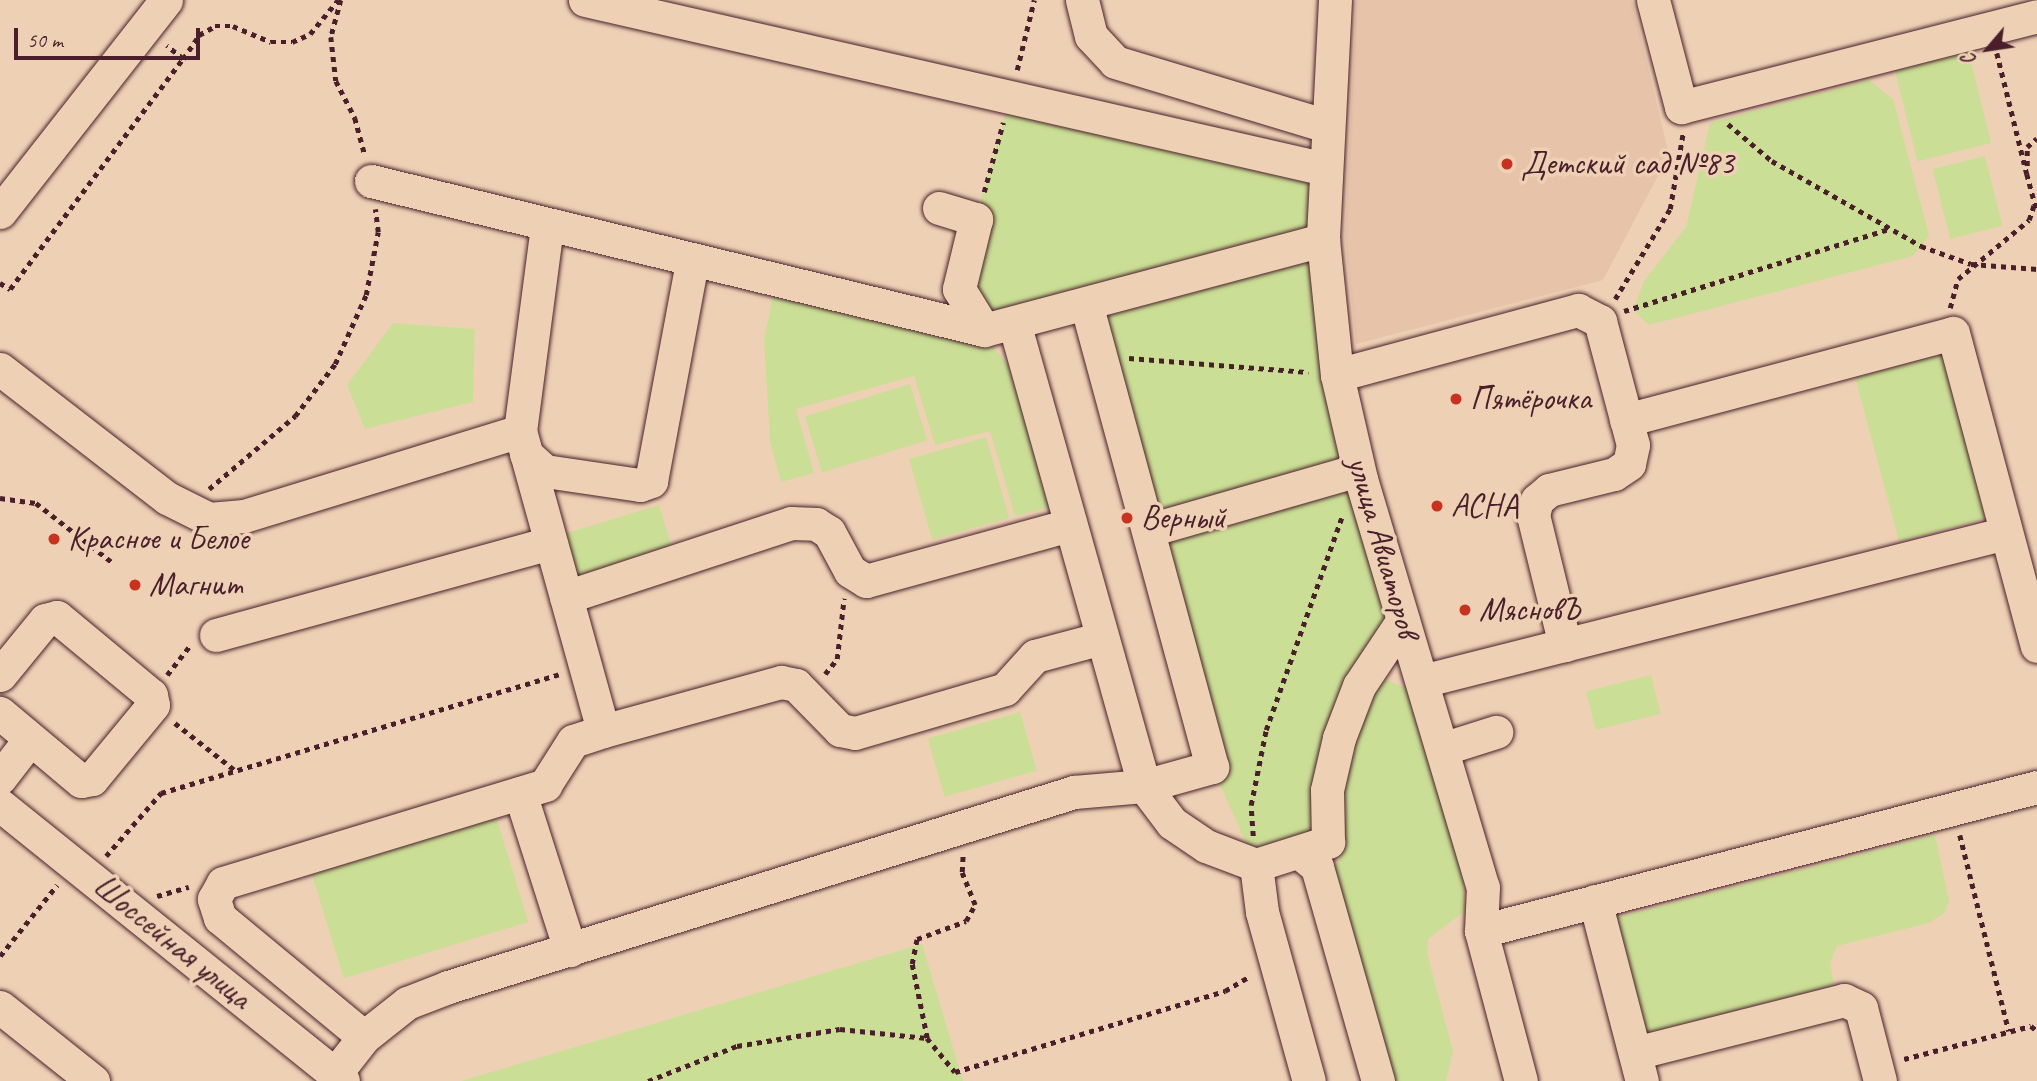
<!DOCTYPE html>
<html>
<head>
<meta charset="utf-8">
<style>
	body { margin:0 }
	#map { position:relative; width:2037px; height:1081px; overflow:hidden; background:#eed1b5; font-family:Caveat,sans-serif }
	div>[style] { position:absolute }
	.built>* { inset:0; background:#e7c3a9 }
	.green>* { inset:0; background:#cadf95; transform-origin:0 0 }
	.path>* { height:4.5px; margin-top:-2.25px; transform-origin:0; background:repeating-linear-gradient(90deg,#4a1f2b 0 5px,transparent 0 10px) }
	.roads { filter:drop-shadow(0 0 2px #4a1f2b) drop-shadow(0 0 2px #4a1f2b) }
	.minor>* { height:33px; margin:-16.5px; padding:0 16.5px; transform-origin:16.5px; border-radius:16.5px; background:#eed1b5 }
	.dots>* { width:19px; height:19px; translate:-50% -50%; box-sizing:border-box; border:4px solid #eed1b5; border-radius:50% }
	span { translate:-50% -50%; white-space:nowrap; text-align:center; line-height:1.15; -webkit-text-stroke:7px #eed1b5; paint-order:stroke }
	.poi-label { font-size:33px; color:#4a1f2b }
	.left { translate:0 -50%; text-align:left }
	.street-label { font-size:33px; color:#4a1f2b }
	.north { position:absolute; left:1953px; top:14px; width:70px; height:70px; -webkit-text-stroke:5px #eed1b5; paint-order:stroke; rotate:241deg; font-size:19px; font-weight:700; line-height:28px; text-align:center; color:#4a1f2b }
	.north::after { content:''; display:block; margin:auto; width:24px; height:32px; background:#4a1f2b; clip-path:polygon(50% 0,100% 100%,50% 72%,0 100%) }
	.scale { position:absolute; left:14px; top:28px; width:186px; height:32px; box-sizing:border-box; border:4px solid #4a1f2b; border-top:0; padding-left:9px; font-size:21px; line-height:24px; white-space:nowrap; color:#4a1f2b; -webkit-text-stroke:5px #eed1b5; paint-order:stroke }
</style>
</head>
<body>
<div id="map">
	<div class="built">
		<i style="clip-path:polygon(1356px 0,1632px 0,1669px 155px,1603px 280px,1356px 344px,1345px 237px)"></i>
	</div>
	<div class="green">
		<i style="left:1967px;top:46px;width:100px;height:76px;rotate:76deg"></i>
		<i style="clip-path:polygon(1869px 80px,1893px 99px,1929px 235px,1913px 256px,1649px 325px,1633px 310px,1644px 281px,1686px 227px,1710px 123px)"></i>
		<i style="clip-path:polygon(1009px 101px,1325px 169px,1323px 240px,1403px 620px,1359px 686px,1331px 835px,1256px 865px,1212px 767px,1087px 306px,1015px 326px,966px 310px,976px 219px)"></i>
		<i style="left:1985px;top:156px;width:72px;height:54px;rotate:76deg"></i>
		<i style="clip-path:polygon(773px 295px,992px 346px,1011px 368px,1050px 507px,1015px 516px,990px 431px,935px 445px,914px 376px,796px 409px,814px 473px,781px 482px,770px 442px,764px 340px)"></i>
		<i style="clip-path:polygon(393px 323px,475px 329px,473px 402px,365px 429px,347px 385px)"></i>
		<i style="left:1942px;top:354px;width:170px;height:90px;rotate:75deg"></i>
		<i style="left:910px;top:384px;width:59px;height:110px;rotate:73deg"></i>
		<i style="left:986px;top:437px;width:84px;height:80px;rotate:74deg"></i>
		<i style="left:659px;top:505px;width:49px;height:102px;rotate:73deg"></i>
		<i style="left:1651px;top:675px;width:40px;height:67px;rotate:76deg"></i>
		<i style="clip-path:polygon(1384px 679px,1406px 688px,1416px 709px,1464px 876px,1465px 911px,1428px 939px,1427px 953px,1453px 1051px,1446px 1081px,1383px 1081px,1331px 873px,1342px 855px,1343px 781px,1371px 693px)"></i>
		<i style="left:1020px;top:712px;width:61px;height:96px;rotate:74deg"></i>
		<i style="left:495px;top:813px;width:114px;height:193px;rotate:73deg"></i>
		<i style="clip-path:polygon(1935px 835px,1949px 901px,1944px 913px,1929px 923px,1837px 946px,1830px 963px,1835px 988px,1638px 1039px,1606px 920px)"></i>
		<i style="clip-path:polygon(922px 944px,963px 1081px,461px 1081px)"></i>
	</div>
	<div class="path">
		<i style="left:341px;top:0;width:38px;rotate:105deg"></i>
		<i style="left:331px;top:37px;width:44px;rotate:83.5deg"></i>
		<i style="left:336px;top:81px;width:42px;rotate:62.8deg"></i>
		<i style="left:355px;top:118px;width:39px;rotate:75deg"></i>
		<i style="left:1997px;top:53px;width:125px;rotate:76.1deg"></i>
		<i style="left:183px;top:59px;width:29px;rotate:-56deg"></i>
		<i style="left:199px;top:35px;width:18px;rotate:-29deg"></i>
		<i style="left:215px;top:26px;width:18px"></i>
		<i style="left:233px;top:26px;width:41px;rotate:22.8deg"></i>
		<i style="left:271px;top:42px;width:21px"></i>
		<i style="left:292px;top:42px;width:20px;rotate:-24deg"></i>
		<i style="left:310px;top:34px;width:44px;rotate:-50.5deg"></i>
		<i style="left:1017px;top:70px;width:72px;rotate:-76.3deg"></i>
		<i style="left:1728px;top:124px;width:57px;rotate:40.1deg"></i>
		<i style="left:1772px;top:161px;width:172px;rotate:29.7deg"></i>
		<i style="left:1921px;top:246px;width:53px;rotate:19.8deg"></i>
		<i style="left:1971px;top:264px;width:66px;rotate:4.3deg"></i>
		<i style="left:2027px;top:166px;width:19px;rotate:-90deg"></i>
		<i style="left:2027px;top:147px;width:13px;rotate:-42deg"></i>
		<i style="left:2027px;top:174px;width:38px;rotate:75deg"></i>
		<i style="left:984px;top:192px;width:72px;rotate:-74.6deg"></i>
		<i style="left:0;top:283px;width:12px;rotate:31deg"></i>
		<i style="left:10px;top:289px;width:288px;rotate:-53.1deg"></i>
		<i style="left:183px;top:59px;width:21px;rotate:-141deg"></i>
		<i style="left:1615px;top:299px;width:105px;rotate:-58.6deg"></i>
		<i style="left:1670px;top:209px;width:77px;rotate:-80.3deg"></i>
		<i style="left:1950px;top:308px;width:30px;rotate:-75deg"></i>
		<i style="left:1958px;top:279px;width:92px;rotate:-39.7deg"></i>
		<i style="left:2029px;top:220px;width:19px;rotate:-72deg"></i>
		<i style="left:1624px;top:311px;width:277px;rotate:-17.2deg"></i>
		<i style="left:1129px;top:358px;width:180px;rotate:4.5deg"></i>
		<i style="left:209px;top:489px;width:113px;rotate:-40.3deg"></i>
		<i style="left:295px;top:416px;width:66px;rotate:-52.4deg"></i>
		<i style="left:335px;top:364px;width:76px;rotate:-65.8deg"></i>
		<i style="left:366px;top:295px;width:64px;rotate:-79.2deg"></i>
		<i style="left:378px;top:232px;width:23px;rotate:-97deg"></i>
		<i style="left:0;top:498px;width:36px;rotate:8deg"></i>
		<i style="left:36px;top:503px;width:98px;rotate:37.9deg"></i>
		<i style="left:825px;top:674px;width:19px;rotate:-51deg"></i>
		<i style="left:837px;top:659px;width:61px;rotate:-83.5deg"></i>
		<i style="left:167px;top:675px;width:37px;rotate:-52deg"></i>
		<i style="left:175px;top:723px;width:78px;rotate:38.2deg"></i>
		<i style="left:1960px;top:835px;width:202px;rotate:76deg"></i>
		<i style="left:1253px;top:836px;width:31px;rotate:-94deg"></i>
		<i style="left:1251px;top:805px;width:76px;rotate:-78.7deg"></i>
		<i style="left:1266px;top:730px;width:226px;rotate:-70.4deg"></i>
		<i style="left:106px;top:856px;width:84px;rotate:-48.9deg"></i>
		<i style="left:161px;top:793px;width:415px;rotate:-16.6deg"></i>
		<i style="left:157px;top:896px;width:33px;rotate:-16deg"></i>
		<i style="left:0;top:956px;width:91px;rotate:-51.2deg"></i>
		<i style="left:927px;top:1038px;width:76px;rotate:-101.5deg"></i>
		<i style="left:912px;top:964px;width:25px;rotate:-79deg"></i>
		<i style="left:917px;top:939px;width:52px;rotate:-20.2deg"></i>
		<i style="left:966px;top:921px;width:18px;rotate:-61deg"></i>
		<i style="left:975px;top:905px;width:35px;rotate:-112deg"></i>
		<i style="left:962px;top:872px;width:17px;rotate:-87deg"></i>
		<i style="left:1904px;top:1059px;width:131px;rotate:-14.6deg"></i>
		<i style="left:2031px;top:1026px;width:8px;rotate:40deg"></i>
		<i style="left:648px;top:1081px;width:96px;rotate:-21.5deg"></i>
		<i style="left:737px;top:1046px;width:104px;rotate:-9.4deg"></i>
		<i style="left:840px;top:1029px;width:87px;rotate:5.9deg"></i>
		<i style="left:927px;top:1038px;width:44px;rotate:50.5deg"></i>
		<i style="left:955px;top:1072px;width:282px;rotate:-16.7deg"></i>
		<i style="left:1225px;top:991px;width:29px;rotate:-31deg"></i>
	</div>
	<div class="roads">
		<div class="minor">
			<i style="left:585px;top:0;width:759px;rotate:12.86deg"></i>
			<i style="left:1082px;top:0;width:37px;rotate:76deg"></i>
			<i style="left:1091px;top:36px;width:35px;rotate:47deg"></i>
			<i style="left:1115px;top:62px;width:221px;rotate:16.8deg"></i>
			<i style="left:1335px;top:0;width:240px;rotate:92.9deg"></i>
			<i style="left:1323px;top:240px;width:136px;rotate:84.1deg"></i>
			<i style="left:1337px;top:375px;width:107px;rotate:77deg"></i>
			<i style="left:1361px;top:479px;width:426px;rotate:73.4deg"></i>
			<i style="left:1483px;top:887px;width:44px;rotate:92.6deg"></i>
			<i style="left:1481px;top:931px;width:155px;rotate:75.1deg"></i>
			<i style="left:1653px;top:0;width:111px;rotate:75.3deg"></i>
			<i style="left:1681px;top:107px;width:367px;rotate:-14.3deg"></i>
			<i style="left:371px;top:181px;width:631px;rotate:13.66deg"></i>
			<i style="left:984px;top:330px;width:351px;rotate:-14.9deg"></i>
			<i style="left:939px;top:208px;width:39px;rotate:17deg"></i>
			<i style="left:976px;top:219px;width:72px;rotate:103.7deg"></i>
			<i style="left:959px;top:289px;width:48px;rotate:58.6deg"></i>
			<i style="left:0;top:212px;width:269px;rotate:-51.9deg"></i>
			<i style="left:547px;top:226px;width:207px;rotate:97.5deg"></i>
			<i style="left:520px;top:431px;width:311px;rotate:74.5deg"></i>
			<i style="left:1015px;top:326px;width:478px;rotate:74.3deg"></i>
			<i style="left:1144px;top:786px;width:46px;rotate:52.9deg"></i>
			<i style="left:1172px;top:823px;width:41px;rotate:34.1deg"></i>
			<i style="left:1206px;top:846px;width:53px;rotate:20.8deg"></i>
			<i style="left:1256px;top:865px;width:47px;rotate:82.7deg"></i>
			<i style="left:1262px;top:912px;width:175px;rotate:74.5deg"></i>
			<i style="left:0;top:369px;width:211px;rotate:37.7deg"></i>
			<i style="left:167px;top:498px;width:47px;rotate:26.6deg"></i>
			<i style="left:209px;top:519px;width:35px;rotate:-5deg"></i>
			<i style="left:244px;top:516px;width:289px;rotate:-17.1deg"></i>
			<i style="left:1337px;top:375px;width:250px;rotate:-15.1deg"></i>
			<i style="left:1578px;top:310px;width:25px;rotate:27deg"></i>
			<i style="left:1600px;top:321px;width:128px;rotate:75.1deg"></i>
			<i style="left:1633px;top:445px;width:19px;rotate:102deg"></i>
			<i style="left:1629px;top:464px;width:18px;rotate:146deg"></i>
			<i style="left:1614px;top:474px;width:67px;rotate:166.2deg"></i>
			<i style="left:1549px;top:490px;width:16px;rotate:140deg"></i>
			<i style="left:1537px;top:500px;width:16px;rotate:105deg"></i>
			<i style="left:1533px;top:515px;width:134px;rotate:76.2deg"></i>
			<i style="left:1626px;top:420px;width:338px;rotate:-14.9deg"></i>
			<i style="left:1953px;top:333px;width:324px;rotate:75deg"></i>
			<i style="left:526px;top:454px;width:25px;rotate:42deg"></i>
			<i style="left:545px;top:471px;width:96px;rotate:8.4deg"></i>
			<i style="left:640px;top:485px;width:12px;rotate:-20deg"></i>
			<i style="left:651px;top:481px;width:224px;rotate:-79.4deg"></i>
			<i style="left:1149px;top:530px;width:217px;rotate:-16deg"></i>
			<i style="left:566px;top:597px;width:237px;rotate:-18.2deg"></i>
			<i style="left:791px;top:523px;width:25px;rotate:2deg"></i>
			<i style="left:816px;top:524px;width:15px;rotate:32deg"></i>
			<i style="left:829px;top:532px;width:44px;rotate:61.7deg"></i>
			<i style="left:850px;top:571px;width:19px;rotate:32deg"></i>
			<i style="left:866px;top:581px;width:212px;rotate:-15.4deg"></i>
			<i style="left:216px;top:635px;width:346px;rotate:-15.4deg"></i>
			<i style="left:0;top:675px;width:71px;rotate:-50.7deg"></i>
			<i style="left:45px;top:620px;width:12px;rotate:-14deg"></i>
			<i style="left:57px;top:617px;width:122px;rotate:39.7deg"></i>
			<i style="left:151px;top:695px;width:10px;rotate:79deg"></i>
			<i style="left:153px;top:705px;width:96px;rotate:129.5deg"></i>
			<i style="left:92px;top:779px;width:11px;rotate:170deg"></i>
			<i style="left:81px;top:781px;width:106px;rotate:-140deg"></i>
			<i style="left:1422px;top:681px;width:602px;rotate:-14.22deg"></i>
			<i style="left:1442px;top:749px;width:57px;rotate:-17.5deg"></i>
			<i style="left:0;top:778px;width:49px;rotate:-52.4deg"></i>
			<i style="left:520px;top:793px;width:165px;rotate:72.3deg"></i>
			<i style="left:0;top:805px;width:440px;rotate:38.8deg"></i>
			<i style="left:1300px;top:853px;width:22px;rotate:39deg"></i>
			<i style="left:1317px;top:867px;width:223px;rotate:74.1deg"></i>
			<i style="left:1256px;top:865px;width:76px;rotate:-17.7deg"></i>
			<i style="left:1328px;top:842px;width:52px;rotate:-91.1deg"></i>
			<i style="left:1327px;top:790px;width:53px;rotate:-77deg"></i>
			<i style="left:1339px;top:738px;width:56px;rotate:-69deg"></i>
			<i style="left:1359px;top:686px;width:79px;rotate:-56.3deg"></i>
			<i style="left:1595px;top:901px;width:186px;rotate:75.4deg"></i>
			<i style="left:1481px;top:931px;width:574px;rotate:-14.52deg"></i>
			<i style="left:0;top:1007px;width:119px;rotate:38.5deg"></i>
			<i style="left:364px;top:1037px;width:187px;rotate:-140.4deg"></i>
			<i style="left:220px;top:918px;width:20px;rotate:-108deg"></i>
			<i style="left:214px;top:899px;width:18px;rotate:-61deg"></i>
			<i style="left:223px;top:883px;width:337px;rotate:-16.9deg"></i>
			<i style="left:545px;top:785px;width:52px;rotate:-57.5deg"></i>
			<i style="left:573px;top:741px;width:32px;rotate:-18deg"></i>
			<i style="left:603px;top:731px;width:185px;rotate:-15.4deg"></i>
			<i style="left:781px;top:682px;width:15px;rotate:11deg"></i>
			<i style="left:796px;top:685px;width:63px;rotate:45.6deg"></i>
			<i style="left:840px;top:730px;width:15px;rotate:11deg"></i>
			<i style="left:855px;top:733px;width:156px;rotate:-16.3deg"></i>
			<i style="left:1005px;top:689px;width:45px;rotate:-47.7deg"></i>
			<i style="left:1035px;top:656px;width:69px;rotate:-15deg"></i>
			<i style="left:1635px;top:1053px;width:216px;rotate:-14.2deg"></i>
			<i style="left:1844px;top:1000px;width:19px;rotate:25deg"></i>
			<i style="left:1861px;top:1008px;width:75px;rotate:75.4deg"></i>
			<i style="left:335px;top:1074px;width:47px;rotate:-51.9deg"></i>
			<i style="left:364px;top:1037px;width:55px;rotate:-38.3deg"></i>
			<i style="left:407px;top:1003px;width:44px;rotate:-21.3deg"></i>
			<i style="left:448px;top:987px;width:656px;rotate:-17.3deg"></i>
			<i style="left:1074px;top:792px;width:70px;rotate:-4.9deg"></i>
			<i style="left:1144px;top:786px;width:71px;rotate:-15.6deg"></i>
			<i style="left:1212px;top:767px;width:478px;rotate:-105.2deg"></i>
		</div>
	</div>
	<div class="dots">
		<i style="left:1507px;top:164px;background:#c8321e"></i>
		<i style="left:1456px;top:399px;background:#c8321e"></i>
		<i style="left:1437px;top:506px;background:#c8321e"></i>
		<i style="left:1127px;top:518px;background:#c8321e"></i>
		<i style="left:54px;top:539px;background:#c8321e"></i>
		<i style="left:135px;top:585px;background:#c8321e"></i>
		<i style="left:1465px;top:610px;background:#c8321e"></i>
	</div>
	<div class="poi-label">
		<span class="left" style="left:1521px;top:164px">Детский сад №83</span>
		<span class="left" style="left:1470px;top:399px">Пятёрочка</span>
		<span class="left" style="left:1451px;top:506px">АСНА</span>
		<span class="left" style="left:1141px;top:518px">Верный</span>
		<span class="left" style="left:68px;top:539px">Красное и Белое</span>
		<span class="left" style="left:149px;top:585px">Магнит</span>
		<span class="left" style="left:1479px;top:610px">МясновЪ</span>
	</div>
	<div class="street-label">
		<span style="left:1383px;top:547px;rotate:74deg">улица Авиаторов</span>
		<span style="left:172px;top:942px;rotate:39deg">Шоссейная улица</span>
	</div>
	<div class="north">С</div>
	<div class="scale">50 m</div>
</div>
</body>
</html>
